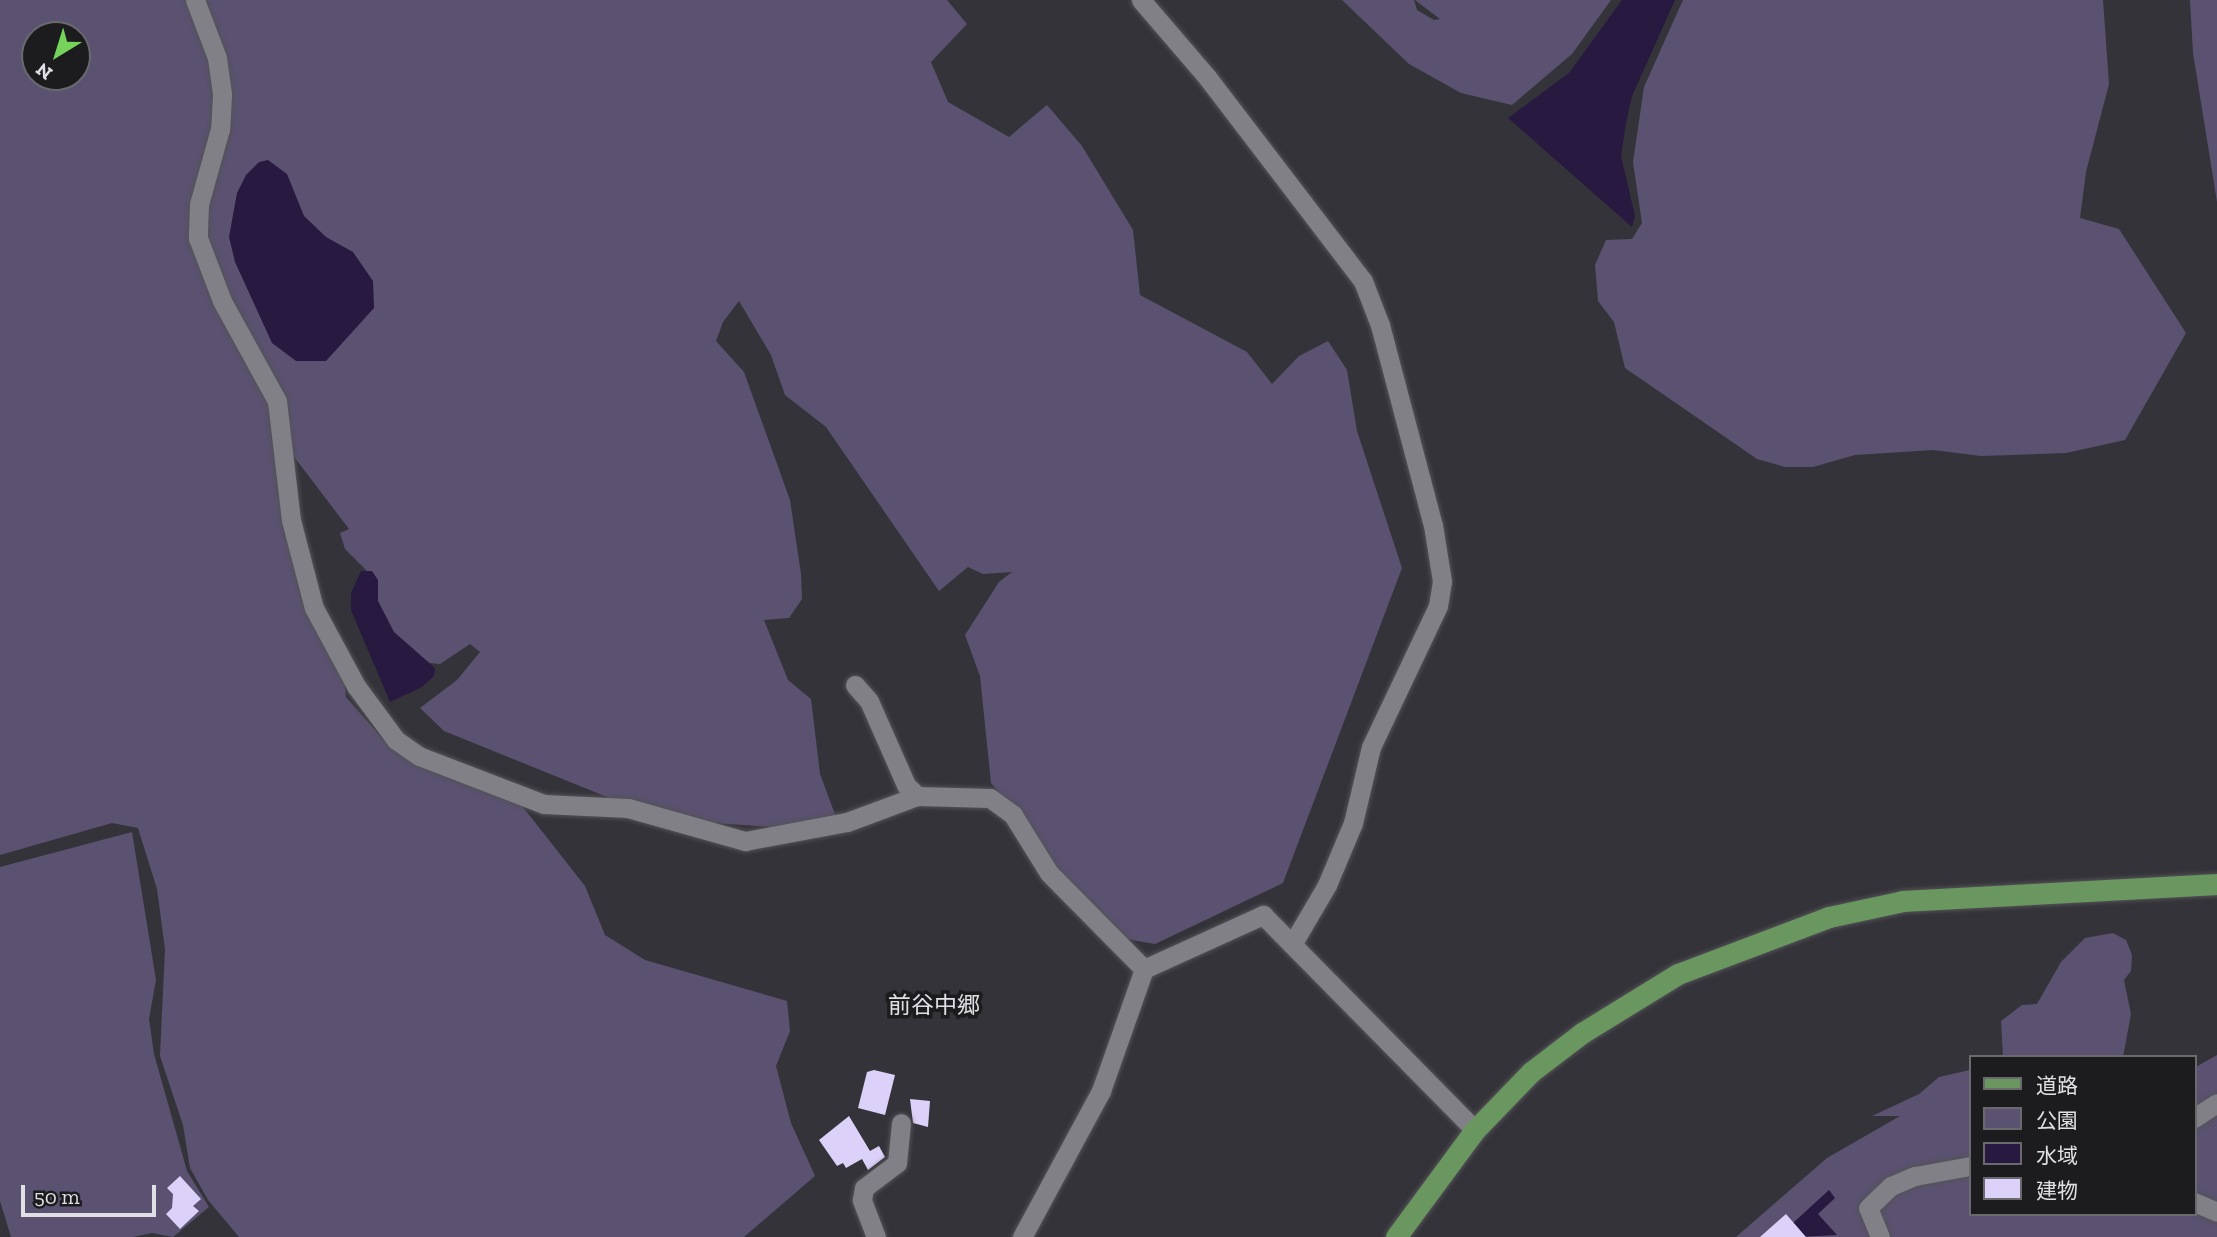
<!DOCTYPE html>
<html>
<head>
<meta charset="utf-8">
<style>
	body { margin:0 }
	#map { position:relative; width:2217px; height:1237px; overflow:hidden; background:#343339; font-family:"Zilla Slab","Noto Sans JP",serif }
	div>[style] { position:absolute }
	.green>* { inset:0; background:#5b5271 }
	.water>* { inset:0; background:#271940 }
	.building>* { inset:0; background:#dbd1f9 }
	.roads { filter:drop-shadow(0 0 2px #535257) drop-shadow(0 0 2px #535257) }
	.minor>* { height:19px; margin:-9.5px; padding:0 9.5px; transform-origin:9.5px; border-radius:9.5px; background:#828087 }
	.major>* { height:21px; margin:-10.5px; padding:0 10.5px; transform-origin:10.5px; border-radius:10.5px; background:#6a975f }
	span { translate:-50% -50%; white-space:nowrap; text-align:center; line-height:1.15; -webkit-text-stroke:7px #1c1b1e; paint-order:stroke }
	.neighbourhood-label { font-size:23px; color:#e0dfe3 }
	.legend { position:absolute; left:1969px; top:1055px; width:228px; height:161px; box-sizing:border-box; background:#1c1b1e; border:2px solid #6a696d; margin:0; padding:9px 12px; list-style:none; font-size:21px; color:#e0dfe3 }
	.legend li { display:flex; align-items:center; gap:14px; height:35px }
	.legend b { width:35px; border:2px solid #6a696d }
	.north { position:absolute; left:21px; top:21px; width:70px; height:70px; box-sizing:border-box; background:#1c1b1e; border:2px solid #6a696d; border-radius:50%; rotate:218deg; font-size:19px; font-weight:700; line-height:28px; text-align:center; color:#e0dfe3 }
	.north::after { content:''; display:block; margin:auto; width:24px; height:32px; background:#75d25b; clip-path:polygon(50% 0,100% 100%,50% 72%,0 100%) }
	.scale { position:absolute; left:21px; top:1185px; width:135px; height:32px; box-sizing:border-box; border:4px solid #e0dfe3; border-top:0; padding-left:9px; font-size:21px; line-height:24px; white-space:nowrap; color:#e0dfe3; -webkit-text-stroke:5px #1c1b1e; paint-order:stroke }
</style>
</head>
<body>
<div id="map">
	<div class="green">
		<i style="clip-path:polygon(evenodd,0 0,947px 0,967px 24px,931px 62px,948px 102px,1009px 137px,1047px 105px,1082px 146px,1133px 230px,1140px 295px,1247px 352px,1272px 384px,1299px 356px,1328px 341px,1347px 370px,1357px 431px,1402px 568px,1283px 883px,1155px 944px,1103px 935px,1027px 826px,991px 783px,980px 676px,965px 635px,999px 582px,1012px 572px,983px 574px,968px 567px,939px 591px,826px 427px,785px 395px,771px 355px,739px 301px,723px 322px,716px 341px,744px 372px,790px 500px,801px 574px,802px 599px,789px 618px,764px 620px,788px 680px,811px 699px,820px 774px,836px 817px,787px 828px,684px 821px,644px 812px,444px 731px,420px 708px,457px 680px,480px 652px,470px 644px,440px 664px,421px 662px,384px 627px,374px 602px,374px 578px,345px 549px,340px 533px,349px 529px,276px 433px,286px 524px,343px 663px,346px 697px,382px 738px,419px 766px,519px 802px,585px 886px,605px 935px,645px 960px,787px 1001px,790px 1031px,776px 1066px,791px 1123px,815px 1176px,744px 1237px,239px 1237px,208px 1200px,190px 1168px,183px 1125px,160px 1056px,165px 949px,157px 889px,138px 828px,112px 823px,0 855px,0 0,35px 35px,77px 35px,77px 77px,35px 77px,35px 35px)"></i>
		<i style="clip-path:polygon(1342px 0,1414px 0,1417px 10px,1434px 20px,1440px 19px,1415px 0,1611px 0,1572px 54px,1512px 105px,1461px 93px,1409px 64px)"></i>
		<i style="clip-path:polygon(1683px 0,2103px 0,2109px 84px,2086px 172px,2080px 218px,2119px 229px,2186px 333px,2125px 440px,2066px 453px,1981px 456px,1933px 450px,1855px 455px,1813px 467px,1785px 467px,1757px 459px,1625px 368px,1614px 322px,1598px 301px,1595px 265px,1606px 240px,1632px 239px,1642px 223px,1633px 162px,1644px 87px)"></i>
		<i style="clip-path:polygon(2190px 0,2217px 0,2217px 202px,2193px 53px)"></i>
		<i style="clip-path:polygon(132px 832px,156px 980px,149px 1019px,154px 1054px,187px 1171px,209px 1207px,173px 1237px,152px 1233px,133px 1237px,11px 1237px,0 1201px,0 867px)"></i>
		<i style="clip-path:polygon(2113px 933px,2126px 940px,2132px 955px,2131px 971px,2124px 980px,2131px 1014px,2123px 1057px,2003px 1057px,2001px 1021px,2022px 1005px,2037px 1004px,2061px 962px,2085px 938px)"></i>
		<i style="clip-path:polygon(2217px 1055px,2217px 1237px,1736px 1237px,1827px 1158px,1900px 1116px,1872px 1116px,1919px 1094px,1939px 1077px,1970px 1070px,1970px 1214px,2194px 1214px,2194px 1068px)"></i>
	</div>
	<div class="water">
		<i style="clip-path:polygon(1622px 0,1675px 0,1632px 96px,1626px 123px,1621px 156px,1635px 216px,1632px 227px,1508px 118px,1569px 73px)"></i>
		<i style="clip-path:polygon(268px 160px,287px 174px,304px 216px,326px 237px,353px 252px,373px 281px,374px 308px,326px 361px,296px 361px,272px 343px,235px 262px,229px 237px,237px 193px,246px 175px,259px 162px)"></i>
		<i style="clip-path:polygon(361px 571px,372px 571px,378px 580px,378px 601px,394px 632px,435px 668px,434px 676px,422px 687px,390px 702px,351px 610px,351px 593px)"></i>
		<i style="clip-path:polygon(1829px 1190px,1835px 1198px,1818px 1214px,1837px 1235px,1796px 1237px,1793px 1223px)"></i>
	</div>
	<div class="building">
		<i style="clip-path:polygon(874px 1070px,895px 1075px,885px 1115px,858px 1108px,867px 1072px)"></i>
		<i style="clip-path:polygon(910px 1099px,930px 1101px,928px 1127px,913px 1123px)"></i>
		<i style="clip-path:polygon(849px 1116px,870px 1151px,879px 1146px,885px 1157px,868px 1170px,862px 1159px,846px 1168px,843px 1163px,837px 1166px,819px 1140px)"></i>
		<i style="clip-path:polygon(180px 1176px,201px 1199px,193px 1206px,199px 1211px,180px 1229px,166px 1214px,172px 1208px,173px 1194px,167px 1188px)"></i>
		<i style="clip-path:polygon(1786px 1214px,1806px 1237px,1760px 1237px)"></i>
	</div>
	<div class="roads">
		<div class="minor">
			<i style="left:195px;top:0;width:62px;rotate:69.2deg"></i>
			<i style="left:217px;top:58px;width:37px;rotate:82deg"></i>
			<i style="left:222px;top:95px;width:34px;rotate:93deg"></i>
			<i style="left:220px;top:129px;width:78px;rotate:105.6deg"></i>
			<i style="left:199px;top:204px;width:34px;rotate:92deg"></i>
			<i style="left:198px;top:238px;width:67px;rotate:69.1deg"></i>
			<i style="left:222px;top:301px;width:114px;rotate:61.2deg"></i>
			<i style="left:277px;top:401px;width:120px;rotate:83.3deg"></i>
			<i style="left:291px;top:520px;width:91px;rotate:75.4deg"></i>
			<i style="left:314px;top:608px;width:89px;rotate:61.7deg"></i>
			<i style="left:356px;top:686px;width:67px;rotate:53.5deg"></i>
			<i style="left:396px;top:740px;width:28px;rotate:35deg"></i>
			<i style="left:419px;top:756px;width:134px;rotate:21deg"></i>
			<i style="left:544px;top:804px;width:84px;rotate:2.7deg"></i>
			<i style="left:628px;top:808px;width:122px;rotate:15.8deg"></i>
			<i style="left:745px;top:841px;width:104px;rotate:-10.6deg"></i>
			<i style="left:847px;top:822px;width:75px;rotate:-20.4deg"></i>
			<i style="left:917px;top:796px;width:73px;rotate:1.6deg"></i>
			<i style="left:990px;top:798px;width:29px;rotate:36deg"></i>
			<i style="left:1013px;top:815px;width:68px;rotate:58.2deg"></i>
			<i style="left:1049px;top:873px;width:135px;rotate:45.3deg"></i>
			<i style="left:1141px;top:0;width:101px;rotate:49.4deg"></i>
			<i style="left:1207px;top:77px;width:257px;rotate:52.6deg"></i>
			<i style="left:1363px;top:281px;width:47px;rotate:68.9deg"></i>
			<i style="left:1380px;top:325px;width:207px;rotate:75.2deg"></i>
			<i style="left:1433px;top:525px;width:57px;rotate:80.9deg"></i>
			<i style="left:1442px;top:581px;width:25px;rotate:99deg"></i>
			<i style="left:1438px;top:606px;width:156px;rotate:115.4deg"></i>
			<i style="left:1371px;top:747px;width:78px;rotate:103.3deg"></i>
			<i style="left:1353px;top:823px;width:67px;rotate:112.8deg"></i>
			<i style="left:1327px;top:885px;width:67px;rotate:120.4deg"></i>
			<i style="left:855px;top:685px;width:21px;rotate:49deg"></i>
			<i style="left:869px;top:701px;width:92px;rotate:66.2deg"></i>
			<i style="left:906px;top:785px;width:16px;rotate:45deg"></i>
			<i style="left:2194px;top:1118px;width:27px;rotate:-33deg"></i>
			<i style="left:2194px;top:1202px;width:25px;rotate:23deg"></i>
			<i style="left:876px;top:1237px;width:40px;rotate:-111deg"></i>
			<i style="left:862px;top:1200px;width:12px;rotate:-81deg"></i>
			<i style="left:864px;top:1188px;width:41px;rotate:-37.1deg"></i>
			<i style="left:897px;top:1163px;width:40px;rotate:-84.3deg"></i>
			<i style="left:1022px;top:1237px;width:166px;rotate:-61.6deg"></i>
			<i style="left:1101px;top:1091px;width:129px;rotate:-70.6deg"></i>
			<i style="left:1144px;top:969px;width:131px;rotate:-24.4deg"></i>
			<i style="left:1263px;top:915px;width:302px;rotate:45.4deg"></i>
			<i style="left:1880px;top:1237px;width:31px;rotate:-112deg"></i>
			<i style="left:1868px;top:1208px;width:32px;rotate:-44deg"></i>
			<i style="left:1891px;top:1186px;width:26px;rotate:-23deg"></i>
			<i style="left:1915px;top:1176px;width:56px;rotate:-10.3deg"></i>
		</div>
		<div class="major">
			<i style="left:1396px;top:1237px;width:133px;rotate:-53.6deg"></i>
			<i style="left:1475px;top:1130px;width:81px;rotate:-46deg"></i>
			<i style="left:1531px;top:1072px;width:64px;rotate:-37.4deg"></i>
			<i style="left:1582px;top:1033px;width:113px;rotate:-31.6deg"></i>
			<i style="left:1678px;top:974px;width:161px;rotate:-20.7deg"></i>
			<i style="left:1829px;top:917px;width:76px;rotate:-12.2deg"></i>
			<i style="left:1903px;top:901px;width:314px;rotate:-3.1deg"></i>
		</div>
	</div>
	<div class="neighbourhood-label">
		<span style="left:934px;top:1005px">前谷中郷</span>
	</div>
	<ul class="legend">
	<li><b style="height:9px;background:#6a975f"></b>道路</li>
	<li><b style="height:19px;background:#5b5271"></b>公園</li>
	<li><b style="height:19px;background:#271940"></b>水域</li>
	<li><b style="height:19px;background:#dbd1f9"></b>建物</li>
	</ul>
	<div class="north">N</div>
	<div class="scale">50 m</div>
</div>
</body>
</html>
